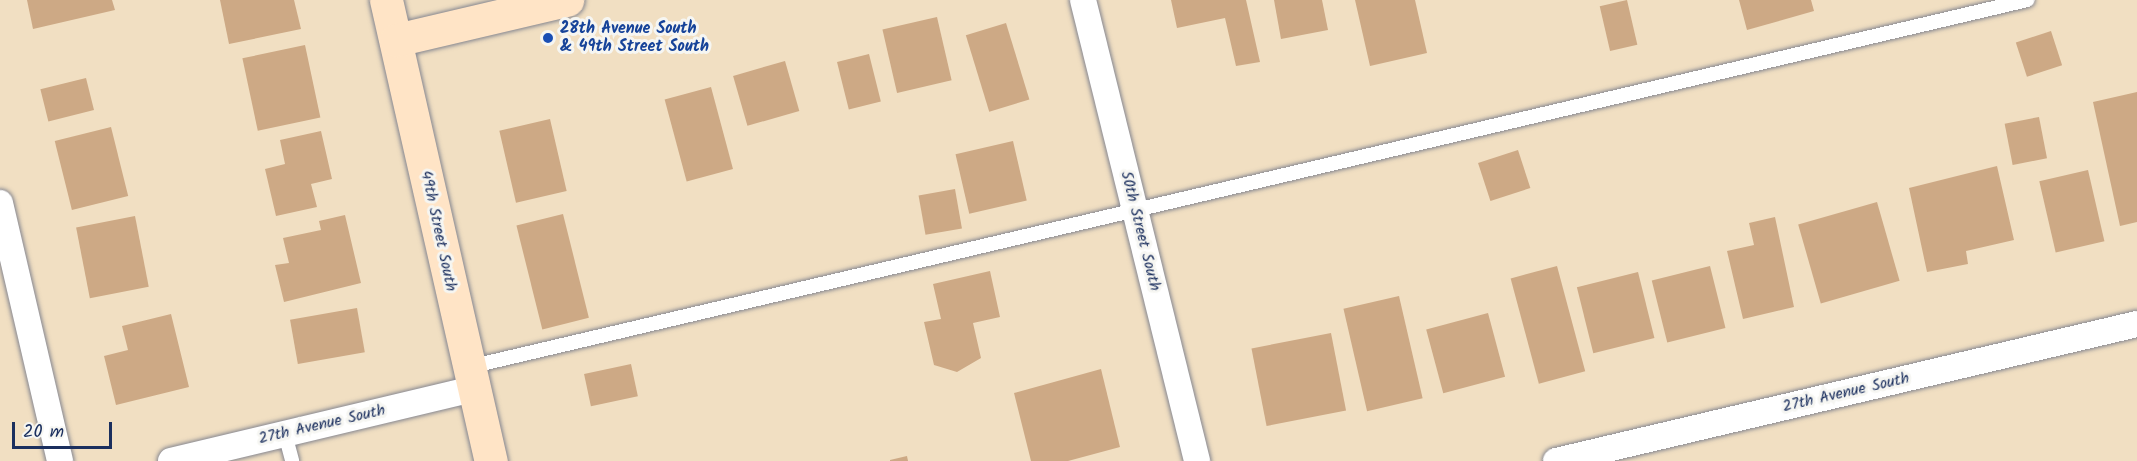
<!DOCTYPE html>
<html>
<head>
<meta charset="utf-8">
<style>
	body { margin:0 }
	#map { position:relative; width:2137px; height:461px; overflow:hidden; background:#f1dfc2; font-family:Kalam,sans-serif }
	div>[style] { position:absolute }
	.building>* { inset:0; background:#cda985; transform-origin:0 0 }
	.roads { filter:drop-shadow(0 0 2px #868790) drop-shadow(0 0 2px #868790) }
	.lane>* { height:14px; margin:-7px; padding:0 7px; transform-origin:7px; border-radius:7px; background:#fff }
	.street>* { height:26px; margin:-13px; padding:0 13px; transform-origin:13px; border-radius:13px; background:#fff }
	.secondary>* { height:33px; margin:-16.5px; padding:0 16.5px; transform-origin:16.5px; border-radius:16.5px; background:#ffe4c6 }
	.dots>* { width:16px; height:16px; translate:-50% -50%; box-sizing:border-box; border:3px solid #f6f6f2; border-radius:50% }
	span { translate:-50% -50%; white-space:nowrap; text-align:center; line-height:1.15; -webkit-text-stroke:6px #f6f6f2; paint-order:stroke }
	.transit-label { font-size:16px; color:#164399; font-weight:700 }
	.left { translate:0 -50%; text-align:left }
	.street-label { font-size:16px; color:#1b2f5e }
	.scale { position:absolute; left:12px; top:422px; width:100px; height:27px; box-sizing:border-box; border:3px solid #1b2f5e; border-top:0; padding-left:8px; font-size:18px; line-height:21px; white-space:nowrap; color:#1b2f5e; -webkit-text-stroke:4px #f6f6f2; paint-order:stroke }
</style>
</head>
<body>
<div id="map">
	<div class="building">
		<i style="clip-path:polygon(27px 0,112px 0,115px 10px,33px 29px)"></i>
		<i style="clip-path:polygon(220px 0,294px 0,301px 29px,229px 44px)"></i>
		<i style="clip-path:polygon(1171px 0,1246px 0,1260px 62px,1236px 66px,1225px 18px,1177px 28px)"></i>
		<i style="clip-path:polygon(1274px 0,1322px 0,1328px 30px,1281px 39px)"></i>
		<i style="clip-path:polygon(1355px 0,1415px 0,1427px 53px,1370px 66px)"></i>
		<i style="left:1627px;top:0;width:46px;height:28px;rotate:77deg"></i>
		<i style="clip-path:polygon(1739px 0,1811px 0,1814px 11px,1747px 30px)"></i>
		<i style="left:937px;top:17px;width:65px;height:56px;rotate:77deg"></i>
		<i style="left:1006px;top:23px;width:80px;height:42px;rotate:73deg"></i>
		<i style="left:2051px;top:31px;width:36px;height:37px;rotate:72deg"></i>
		<i style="left:305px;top:45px;width:74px;height:64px;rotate:78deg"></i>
		<i style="left:869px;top:54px;width:49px;height:33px;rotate:76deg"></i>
		<i style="left:785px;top:61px;width:52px;height:54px;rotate:74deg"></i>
		<i style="left:86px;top:78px;width:33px;height:47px;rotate:76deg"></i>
		<i style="left:711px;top:87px;width:85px;height:48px;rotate:75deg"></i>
		<i style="clip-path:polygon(2137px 92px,2137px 222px,2120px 226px,2093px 102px)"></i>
		<i style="left:2039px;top:117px;width:42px;height:35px;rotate:79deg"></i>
		<i style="left:550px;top:119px;width:74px;height:52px;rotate:77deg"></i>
		<i style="left:111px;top:127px;width:71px;height:58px;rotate:76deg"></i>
		<i style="clip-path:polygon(321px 131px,332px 179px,311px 184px,317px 207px,276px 216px,265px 169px,285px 164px,280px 140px)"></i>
		<i style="left:1013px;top:141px;width:61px;height:59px;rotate:77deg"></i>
		<i style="left:1518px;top:150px;width:40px;height:42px;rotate:72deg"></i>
		<i style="clip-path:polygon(1997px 166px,2014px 240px,1966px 251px,1968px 264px,1927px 272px,1909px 188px)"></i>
		<i style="left:2088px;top:170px;width:73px;height:50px;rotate:77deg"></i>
		<i style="left:955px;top:189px;width:40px;height:37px;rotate:80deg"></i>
		<i style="left:1877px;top:202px;width:82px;height:82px;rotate:74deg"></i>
		<i style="left:563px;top:214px;width:107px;height:48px;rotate:76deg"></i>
		<i style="clip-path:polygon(345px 215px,361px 283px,284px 302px,275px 265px,289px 263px,283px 238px,321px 230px,319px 221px)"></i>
		<i style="left:135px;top:216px;width:72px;height:60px;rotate:79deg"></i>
		<i style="clip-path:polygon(1775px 217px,1794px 307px,1743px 319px,1727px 251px,1754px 245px,1749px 223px)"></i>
		<i style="left:1557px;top:266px;width:109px;height:48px;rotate:75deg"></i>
		<i style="left:1710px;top:266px;width:64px;height:60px;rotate:76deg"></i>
		<i style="clip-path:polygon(990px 271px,1000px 317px,973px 323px,981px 358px,957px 372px,934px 365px,924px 322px,941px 319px,933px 284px)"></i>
		<i style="left:1638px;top:272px;width:68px;height:63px;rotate:76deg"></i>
		<i style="left:1399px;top:296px;width:105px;height:57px;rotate:77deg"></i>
		<i style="left:357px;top:308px;width:45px;height:68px;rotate:80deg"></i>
		<i style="left:1488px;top:313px;width:66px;height:64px;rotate:75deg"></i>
		<i style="clip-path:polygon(171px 314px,189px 387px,116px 405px,104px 356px,128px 350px,122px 326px)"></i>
		<i style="left:1331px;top:333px;width:79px;height:81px;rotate:79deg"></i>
		<i style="left:631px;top:364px;width:33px;height:48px;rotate:78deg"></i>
		<i style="clip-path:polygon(1101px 369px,1120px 447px,1068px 461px,1031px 461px,1014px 393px)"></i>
		<i style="clip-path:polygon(907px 456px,908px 461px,890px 461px,890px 460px)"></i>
	</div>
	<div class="roads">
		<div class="lane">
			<i style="left:469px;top:367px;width:1601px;rotate:-13.25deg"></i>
			<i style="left:285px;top:434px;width:28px;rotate:75deg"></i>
		</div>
		<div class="street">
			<i style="left:1083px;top:0;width:475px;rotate:76.1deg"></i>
			<i style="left:0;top:203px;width:265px;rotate:76.9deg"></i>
			<i style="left:171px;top:461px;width:311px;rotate:-13.4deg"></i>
			<i style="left:1556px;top:461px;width:597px;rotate:-13.27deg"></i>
		</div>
		<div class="secondary">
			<i style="left:386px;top:0;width:473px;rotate:77.2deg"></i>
			<i style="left:396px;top:40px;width:176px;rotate:-13.2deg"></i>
		</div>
	</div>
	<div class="dots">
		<i style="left:548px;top:38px;background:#1a4fb4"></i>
	</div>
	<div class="transit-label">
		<span class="left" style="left:560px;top:38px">28th Avenue South<br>&amp; 49th Street South</span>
	</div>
	<div class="street-label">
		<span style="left:438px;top:231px;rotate:78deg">49th Street South</span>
		<span style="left:1140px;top:231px;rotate:76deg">50th Street South</span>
		<span style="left:1846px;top:393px;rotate:-13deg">27th Avenue South</span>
		<span style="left:322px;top:425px;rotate:-13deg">27th Avenue South</span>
	</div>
	<div class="scale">20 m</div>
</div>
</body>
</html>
